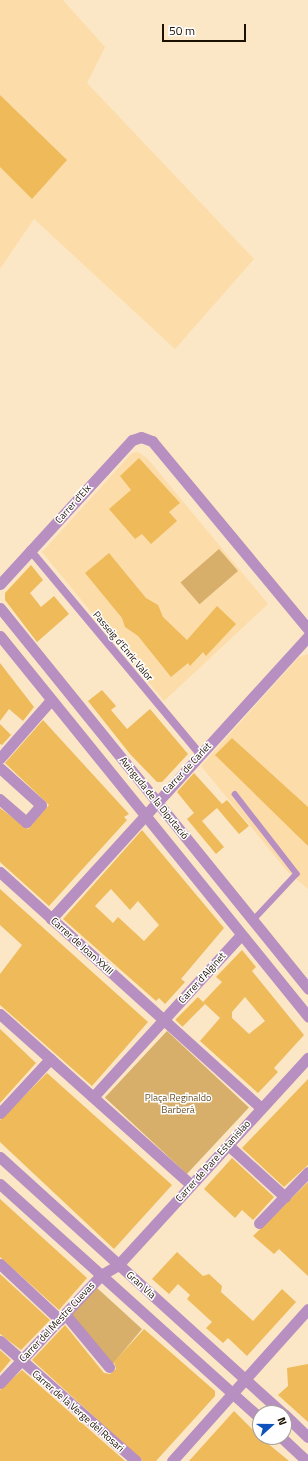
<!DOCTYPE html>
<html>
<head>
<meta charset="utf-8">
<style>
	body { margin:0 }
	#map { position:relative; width:308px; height:1461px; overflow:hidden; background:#fbe7c5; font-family:"Titillium Web",sans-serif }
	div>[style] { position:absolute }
	.built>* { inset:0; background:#fcddaa }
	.green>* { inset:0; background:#d7af6b; transform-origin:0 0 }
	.building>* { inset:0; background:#efba5a; transform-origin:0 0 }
	.service>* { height:5.5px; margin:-2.75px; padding:0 2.75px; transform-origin:2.75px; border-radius:2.75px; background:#b88fc1 }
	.pedestrian>* { height:8px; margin:-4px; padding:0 4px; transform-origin:4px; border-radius:4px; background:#b88fc1 }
	.minor>* { height:11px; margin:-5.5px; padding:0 5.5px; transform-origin:5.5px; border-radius:5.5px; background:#b88fc1 }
	.tertiary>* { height:11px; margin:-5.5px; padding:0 5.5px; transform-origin:5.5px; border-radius:5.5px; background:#b88fc1 }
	span { translate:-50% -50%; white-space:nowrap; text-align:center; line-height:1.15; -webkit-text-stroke:3px #fff; paint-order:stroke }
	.street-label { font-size:10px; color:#1c1000 }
	.park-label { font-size:10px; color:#675129 }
	.north { position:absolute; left:252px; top:1405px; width:40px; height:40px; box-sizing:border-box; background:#fff; border:1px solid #a49f99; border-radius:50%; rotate:69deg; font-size:11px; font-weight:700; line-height:16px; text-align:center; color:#1c1000 }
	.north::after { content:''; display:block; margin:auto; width:14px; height:18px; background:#0d52bd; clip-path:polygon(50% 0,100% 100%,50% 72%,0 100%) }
	.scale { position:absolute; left:162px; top:24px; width:84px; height:18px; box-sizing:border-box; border:2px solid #1c1000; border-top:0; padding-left:5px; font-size:12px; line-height:14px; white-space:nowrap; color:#1c1000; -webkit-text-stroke:3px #fff; paint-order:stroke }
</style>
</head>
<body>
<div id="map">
	<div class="built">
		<i style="clip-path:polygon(0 0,63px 0,105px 47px,87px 83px,254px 259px,175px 349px,34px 219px,0 269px)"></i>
		<i style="clip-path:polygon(138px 452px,147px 458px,268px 604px,164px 701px,42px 552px,132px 453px)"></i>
		<i style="clip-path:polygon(308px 654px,308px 889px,288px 872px,201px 766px,299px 657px)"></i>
	</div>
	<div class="green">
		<i style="left:219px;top:549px;width:29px;height:51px;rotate:49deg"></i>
		<i style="left:167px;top:1031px;width:112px;height:91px;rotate:43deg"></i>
		<i style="clip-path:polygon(96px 1287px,142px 1329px,112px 1365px,69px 1314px)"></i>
	</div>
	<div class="building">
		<i style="clip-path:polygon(0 95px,67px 160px,32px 199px,0 167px)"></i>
		<i style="clip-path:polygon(139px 458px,180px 503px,169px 512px,177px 521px,151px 544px,142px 534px,135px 539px,109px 509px,131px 490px,120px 476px)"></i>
		<i style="clip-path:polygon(109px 553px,146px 598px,158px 605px,163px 617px,187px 640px,217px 606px,236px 624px,206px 656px,203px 652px,190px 666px,188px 663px,171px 677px,138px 636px,125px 627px,122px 618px,85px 573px)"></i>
		<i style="clip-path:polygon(31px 565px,43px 580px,30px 593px,41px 607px,54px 596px,69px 614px,37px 642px,5px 600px,5px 593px)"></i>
		<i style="clip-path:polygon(0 663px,34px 707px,23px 721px,9px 709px,0 721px)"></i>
		<i style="clip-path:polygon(102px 690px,116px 706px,111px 710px,127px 729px,150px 709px,188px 754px,162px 782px,157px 782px,130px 754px,88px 701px)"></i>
		<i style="clip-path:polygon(43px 720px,129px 814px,124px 817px,127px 820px,49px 906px,0 862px,0 808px,28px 829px,49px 805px,5px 763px)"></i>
		<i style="clip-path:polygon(0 724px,11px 735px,2px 745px,0 744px)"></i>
		<i style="clip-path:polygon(232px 738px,308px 807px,308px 846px,215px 755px)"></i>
		<i style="clip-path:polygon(194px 773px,222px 804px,227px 800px,249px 826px,239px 834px,217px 808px,202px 821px,224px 847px,216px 854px,187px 819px,194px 813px,177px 792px)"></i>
		<i style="clip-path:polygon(evenodd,142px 830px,224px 928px,181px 979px,185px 982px,165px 1004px,159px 998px,156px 1001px,63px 919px,142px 830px,111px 889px,130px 910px,138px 901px,159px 925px,144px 941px,118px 917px,113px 923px,95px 906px,111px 889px)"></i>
		<i style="clip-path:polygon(0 889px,148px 1022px,92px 1086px,0 1005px,0 974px,22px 945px,0 925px)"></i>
		<i style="clip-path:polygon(evenodd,242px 950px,256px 967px,252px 971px,304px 1035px,274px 1068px,278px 1072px,258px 1093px,200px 1041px,220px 1018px,203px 1002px,222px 982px,216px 977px,242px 950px,245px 997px,265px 1021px,249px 1034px,232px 1018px,232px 1012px,245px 997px)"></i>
		<i style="left:198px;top:997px;width:10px;height:32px;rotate:45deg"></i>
		<i style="clip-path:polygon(0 1029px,36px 1063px,0 1103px)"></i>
		<i style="clip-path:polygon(47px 1073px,172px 1185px,114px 1249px,0 1142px,0 1120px)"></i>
		<i style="clip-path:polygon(308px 1079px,308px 1165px,284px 1187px,242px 1148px)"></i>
		<i style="clip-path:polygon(232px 1158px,274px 1197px,253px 1220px,242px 1210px,235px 1218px,204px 1189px)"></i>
		<i style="clip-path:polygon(308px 1182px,308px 1276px,279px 1249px,274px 1254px,253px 1236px)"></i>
		<i style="clip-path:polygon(0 1199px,87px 1278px,59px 1310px,0 1257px)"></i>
		<i style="clip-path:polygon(177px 1252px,203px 1276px,209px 1274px,222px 1286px,221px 1292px,253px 1321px,282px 1289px,296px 1302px,247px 1356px,228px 1338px,223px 1343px,206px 1328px,212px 1322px,187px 1299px,190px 1295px,178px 1284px,169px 1294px,152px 1279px)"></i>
		<i style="clip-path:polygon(0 1274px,50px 1320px,21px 1350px,0 1334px)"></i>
		<i style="clip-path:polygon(65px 1325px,104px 1373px,110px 1374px,116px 1369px,114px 1362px,144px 1329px,215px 1391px,215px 1396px,156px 1461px,143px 1461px,32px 1360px)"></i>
		<i style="clip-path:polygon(0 1350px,11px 1360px,0 1373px)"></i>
		<i style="clip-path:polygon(308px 1364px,308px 1422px,278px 1395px,288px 1386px,287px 1368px)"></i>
		<i style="clip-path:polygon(22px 1370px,125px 1461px,0 1461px,0 1390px)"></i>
		<i style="clip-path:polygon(234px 1411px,260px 1437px,289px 1461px,189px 1461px)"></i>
	</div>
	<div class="service">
		<i style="left:235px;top:794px;width:101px;rotate:52.2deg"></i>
		<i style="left:297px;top:874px;width:64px;rotate:133.1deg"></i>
	</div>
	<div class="pedestrian">
		<i style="left:30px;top:550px;width:266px;rotate:50.2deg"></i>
	</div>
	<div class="minor">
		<i style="left:0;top:584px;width:195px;rotate:-47.5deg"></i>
		<i style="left:132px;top:440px;width:9px;rotate:-18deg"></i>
		<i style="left:141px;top:437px;width:12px;rotate:20deg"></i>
		<i style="left:152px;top:441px;width:244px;rotate:50.3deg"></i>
		<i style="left:0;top:758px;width:77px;rotate:-48.7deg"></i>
		<i style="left:0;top:768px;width:55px;rotate:42.1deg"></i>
		<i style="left:41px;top:805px;width:23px;rotate:131deg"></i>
		<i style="left:26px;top:822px;width:35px;rotate:-139deg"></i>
		<i style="left:0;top:872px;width:352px;rotate:42.1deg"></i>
		<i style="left:51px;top:919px;width:382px;rotate:-47.7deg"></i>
		<i style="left:0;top:1014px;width:256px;rotate:41.8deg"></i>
		<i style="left:93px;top:1097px;width:219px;rotate:-47.6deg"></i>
		<i style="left:0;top:1113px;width:74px;rotate:-47.2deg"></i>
		<i style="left:228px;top:1145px;width:77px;rotate:42.4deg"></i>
		<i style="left:259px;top:1223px;width:71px;rotate:-46.1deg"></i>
		<i style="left:0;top:1264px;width:82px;rotate:43deg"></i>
		<i style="left:65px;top:1314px;width:69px;rotate:50.3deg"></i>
		<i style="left:0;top:1341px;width:181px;rotate:41.4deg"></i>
		<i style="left:0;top:1383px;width:148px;rotate:-46.9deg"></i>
		<i style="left:101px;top:1275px;width:20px;rotate:-30deg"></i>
		<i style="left:118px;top:1265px;width:281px;rotate:-47.5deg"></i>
		<i style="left:172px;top:1461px;width:204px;rotate:-48.2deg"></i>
	</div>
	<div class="tertiary">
		<i style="left:0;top:608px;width:490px;rotate:51deg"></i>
		<i style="left:0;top:636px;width:490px;rotate:51deg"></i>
		<i style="left:0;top:1157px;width:381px;rotate:42.2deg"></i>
		<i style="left:0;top:1184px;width:350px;rotate:42deg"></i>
		<i style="left:284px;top:1414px;width:33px;rotate:44deg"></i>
		<i style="left:281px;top:1437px;width:35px;rotate:43deg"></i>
	</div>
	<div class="street-label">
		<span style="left:73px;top:504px;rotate:-48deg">Carrer d'Elx</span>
		<span style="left:123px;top:646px;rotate:50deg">Passeig d'Enric Valor</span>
		<span style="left:187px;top:768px;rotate:-47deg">Carrer de Carlet</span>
		<span style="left:154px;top:798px;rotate:51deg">Avinguda de la Diputació</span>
		<span style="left:82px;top:946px;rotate:42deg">Carrer de Joan XXIII</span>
		<span style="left:202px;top:978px;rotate:-48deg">Carrer d'Alginet</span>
		<span style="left:213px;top:1161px;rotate:-48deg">Carrer de Pare Estanislao</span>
		<span style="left:141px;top:1285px;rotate:42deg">Gran Via</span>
		<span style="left:57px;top:1322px;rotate:-47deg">Carrer del Mestre Cuevas</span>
		<span style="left:78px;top:1411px;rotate:41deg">Carrer de la Verge del Rosari</span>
	</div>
	<div class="park-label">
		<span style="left:178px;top:1103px">Plaça Reginaldo<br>Barberá</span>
	</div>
	<div class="north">N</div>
	<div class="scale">50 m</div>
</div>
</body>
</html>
